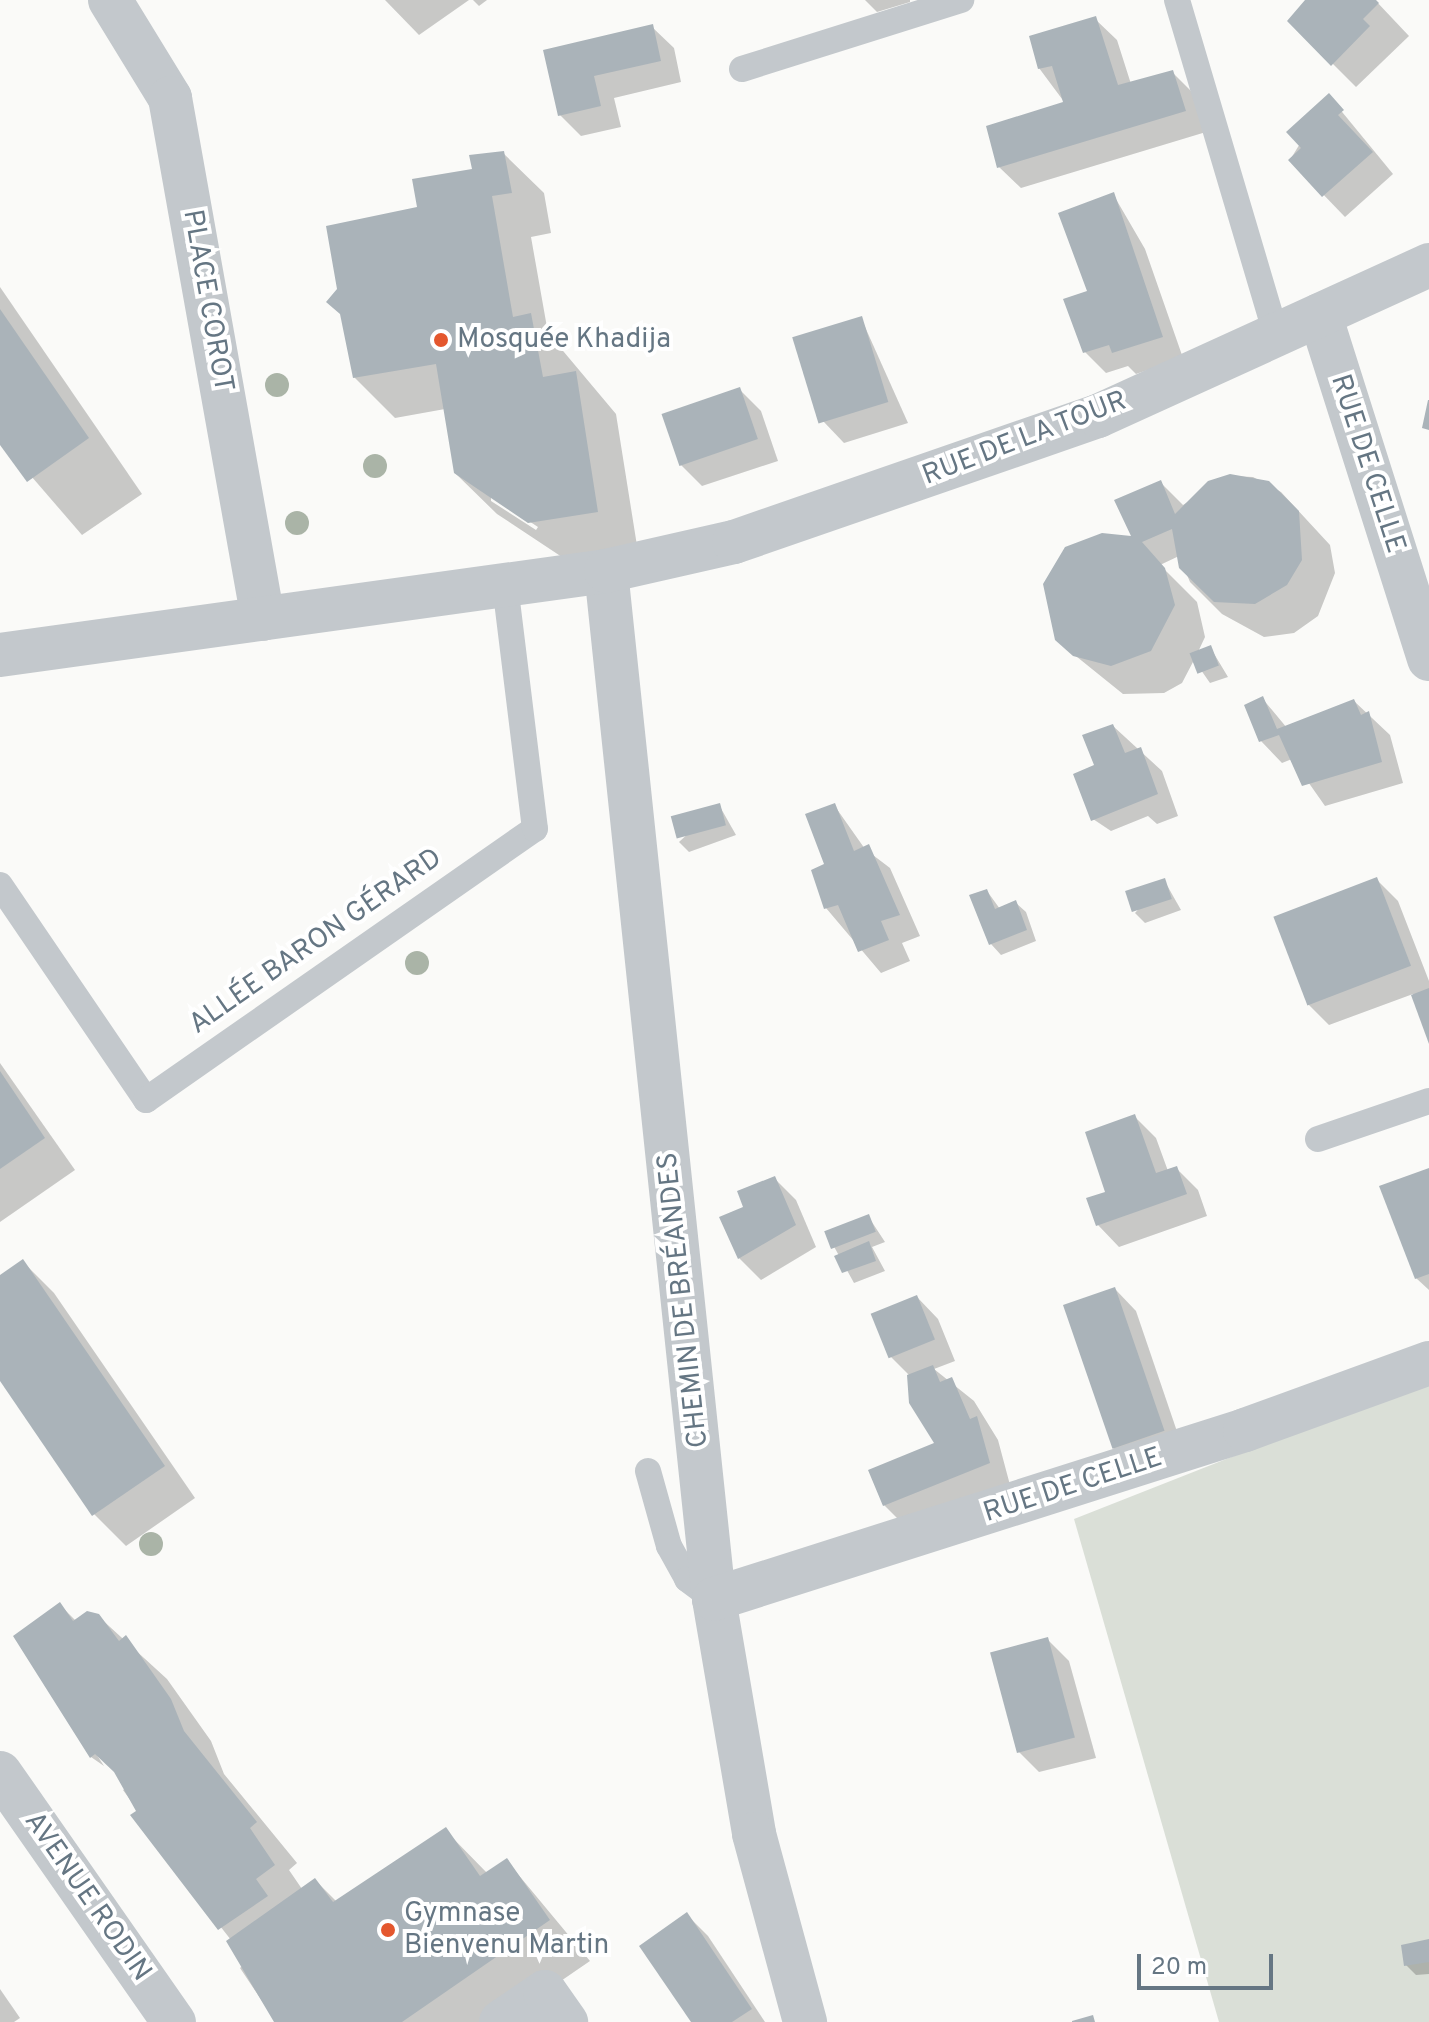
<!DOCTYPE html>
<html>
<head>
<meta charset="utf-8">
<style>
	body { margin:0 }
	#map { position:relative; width:1429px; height:2022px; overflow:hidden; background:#fafaf8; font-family:Overpass,sans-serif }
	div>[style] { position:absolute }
	.green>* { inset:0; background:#dadfd7 }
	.shadow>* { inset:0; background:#0003 }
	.building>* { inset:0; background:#aab3b9; transform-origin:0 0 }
	.service>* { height:26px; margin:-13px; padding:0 13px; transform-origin:13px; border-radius:13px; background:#c3c8cc }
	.minor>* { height:44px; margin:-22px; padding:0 22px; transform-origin:22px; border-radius:22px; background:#c3c8cc }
	.tertiary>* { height:44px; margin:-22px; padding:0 22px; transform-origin:22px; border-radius:22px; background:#c3c8cc }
	.trees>* { width:24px; height:24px; margin:-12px; border-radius:50%; background:#aab4a7 }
	.dots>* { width:22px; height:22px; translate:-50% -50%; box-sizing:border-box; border:4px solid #fff; border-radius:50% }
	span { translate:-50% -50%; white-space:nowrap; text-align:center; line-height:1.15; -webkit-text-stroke:8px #fff; paint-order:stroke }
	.street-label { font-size:28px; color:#657683 }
	.poi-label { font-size:28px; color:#657683 }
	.left { translate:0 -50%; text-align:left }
	.scale { position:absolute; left:1137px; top:1954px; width:136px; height:36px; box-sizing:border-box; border:4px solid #657683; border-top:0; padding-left:10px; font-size:24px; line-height:28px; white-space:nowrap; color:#657683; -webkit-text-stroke:6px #fff; paint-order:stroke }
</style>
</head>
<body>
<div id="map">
	<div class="green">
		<i style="clip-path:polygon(1429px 1379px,1429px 2022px,1219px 2022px,1074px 1519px)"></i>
	</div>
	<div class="shadow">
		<i style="clip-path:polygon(385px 0,469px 0,419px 35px)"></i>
		<i style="clip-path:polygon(473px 0,487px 0,479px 6px)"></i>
		<i style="clip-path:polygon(865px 0,910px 0,910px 2px,877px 12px)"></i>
		<i style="clip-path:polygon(1307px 0,1375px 0,1409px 36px,1356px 87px,1290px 21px)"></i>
		<i style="clip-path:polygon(1095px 19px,1117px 40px,1131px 84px,1172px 72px,1194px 94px,1206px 132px,1021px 188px,999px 167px,1065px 103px,1039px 68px)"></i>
		<i style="clip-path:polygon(652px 27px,674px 48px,681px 82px,614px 98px,621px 127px,581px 136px,560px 115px,545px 52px)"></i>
		<i style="clip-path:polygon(1329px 96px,1393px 174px,1345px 217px,1290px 160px)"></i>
		<i style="clip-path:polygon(evenodd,503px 153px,544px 193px,551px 233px,531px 237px,548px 333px,616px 414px,638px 552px,571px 563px,497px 514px,455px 473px,445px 409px,395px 418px,354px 377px,419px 209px,503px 153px,491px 496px,538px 527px,536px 530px,491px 501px,491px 496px)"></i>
		<i style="clip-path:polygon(1113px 194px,1145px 249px,1183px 358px,1136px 374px,1128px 366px,1106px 373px,1085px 352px,1090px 292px)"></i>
		<i style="clip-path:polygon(0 287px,142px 494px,82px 535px,0 440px)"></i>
		<i style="clip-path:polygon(861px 318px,908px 423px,844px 443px,823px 421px)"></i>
		<i style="clip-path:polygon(739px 389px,761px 411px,778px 461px,702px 486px,680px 464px)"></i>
		<i style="clip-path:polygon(1230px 476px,1253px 477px,1281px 492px,1330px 545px,1335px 573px,1318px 616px,1294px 633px,1264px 637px,1222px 614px,1190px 582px,1179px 556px,1160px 565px,1197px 602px,1205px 637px,1198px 652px,1210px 647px,1228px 677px,1210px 683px,1194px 660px,1182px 683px,1164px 693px,1123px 694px,1056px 640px,1134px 539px,1160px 482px,1183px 505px)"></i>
		<i style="clip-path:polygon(1262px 698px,1287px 728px,1354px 701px,1390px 735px,1403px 783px,1325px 806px,1292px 759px,1282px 763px,1261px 741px)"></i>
		<i style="clip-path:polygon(1113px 726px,1162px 771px,1178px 816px,1157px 824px,1148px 816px,1111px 831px,1093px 819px,1097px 766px)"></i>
		<i style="clip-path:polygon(719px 805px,736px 835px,689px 852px,679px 842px)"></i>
		<i style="clip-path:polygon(834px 805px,865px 849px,890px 868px,920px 936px,902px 943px,910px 961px,881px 973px,826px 908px)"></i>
		<i style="clip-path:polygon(1164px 880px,1181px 910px,1145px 923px,1135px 913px)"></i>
		<i style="clip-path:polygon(1377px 880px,1398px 901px,1429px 981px,1429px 1039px,1413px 994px,1329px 1025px,1308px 1004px)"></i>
		<i style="clip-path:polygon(987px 891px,1000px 909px,1015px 902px,1026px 912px,1036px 941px,1001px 955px,991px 944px)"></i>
		<i style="clip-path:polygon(0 1063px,75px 1170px,0 1222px)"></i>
		<i style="clip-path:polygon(1134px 1116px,1156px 1138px,1168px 1171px,1176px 1168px,1198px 1190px,1207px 1216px,1119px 1247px,1098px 1225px)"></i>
		<i style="clip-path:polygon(1429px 1170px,1429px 1290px,1416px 1278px)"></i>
		<i style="clip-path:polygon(774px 1178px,796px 1200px,816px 1247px,761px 1280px,739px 1258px,745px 1208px)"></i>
		<i style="clip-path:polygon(868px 1216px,885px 1242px,872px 1247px,885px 1271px,854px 1283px,826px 1232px)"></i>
		<i style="clip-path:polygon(23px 1262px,54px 1293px,195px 1498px,126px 1546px,94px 1514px,0 1378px,0 1277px)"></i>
		<i style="clip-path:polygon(1115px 1289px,1136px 1311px,1184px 1452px,1134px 1469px,1113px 1448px)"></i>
		<i style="clip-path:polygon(917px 1297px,938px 1319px,955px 1361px,934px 1369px,974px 1401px,998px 1440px,1010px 1485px,906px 1527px,884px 1505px,937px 1444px,909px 1375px,890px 1356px)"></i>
		<i style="clip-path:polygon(60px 1605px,76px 1621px,98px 1616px,167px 1679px,211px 1741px,224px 1774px,297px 1863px,289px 1870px,302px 1889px,315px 1880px,337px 1902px,445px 1830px,488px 1874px,507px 1861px,590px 1961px,501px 2022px,276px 2022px,240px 1968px,245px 1964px,231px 1940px,133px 1815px,139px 1812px,123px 1790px,128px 1787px,89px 1743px,104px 1766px,91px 1757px,16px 1637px)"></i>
		<i style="clip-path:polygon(1047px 1639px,1069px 1661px,1096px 1758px,1039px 1772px,1017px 1750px)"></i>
		<i style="clip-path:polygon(687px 1915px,708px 1936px,765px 2022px,693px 2022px)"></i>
		<i style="clip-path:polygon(1429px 1941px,1429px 1974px,1416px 1975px,1406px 1965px)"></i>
		<i style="clip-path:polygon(0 1989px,20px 2018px,14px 2022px,0 2022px)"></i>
	</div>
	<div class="building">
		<i style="clip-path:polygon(1305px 0,1376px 0,1379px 3px,1363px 19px,1370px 26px,1331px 66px,1287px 21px)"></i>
		<i style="clip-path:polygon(1096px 16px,1118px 85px,1173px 70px,1186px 111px,997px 168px,986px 126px,1063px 102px,1052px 66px,1038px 69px,1029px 36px)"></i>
		<i style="clip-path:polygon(653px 24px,661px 61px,594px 76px,601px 106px,558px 116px,543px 50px)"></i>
		<i style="clip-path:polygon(1329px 93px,1344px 110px,1338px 115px,1373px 152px,1322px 197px,1288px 160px,1301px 148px,1286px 132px)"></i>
		<i style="clip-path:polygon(504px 151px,512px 193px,492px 196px,513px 317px,531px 313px,543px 377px,576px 371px,598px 512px,528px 523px,454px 473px,436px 364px,353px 378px,340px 314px,326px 302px,337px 289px,326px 226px,417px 207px,412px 179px,472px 169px,469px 155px)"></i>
		<i style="clip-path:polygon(1114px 192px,1163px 337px,1112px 353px,1109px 345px,1083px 353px,1063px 299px,1087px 291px,1058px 213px)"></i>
		<i style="clip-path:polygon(0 309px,89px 438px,27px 482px,0 445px)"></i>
		<i style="left:862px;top:316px;width:90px;height:73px;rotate:73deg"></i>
		<i style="left:740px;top:387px;width:55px;height:83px;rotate:71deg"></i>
		<i style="clip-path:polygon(1428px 400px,1429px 400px,1429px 430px,1422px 428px)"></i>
		<i style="clip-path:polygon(1230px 474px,1269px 481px,1299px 511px,1302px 560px,1287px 585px,1255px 604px,1214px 602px,1179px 568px,1172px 529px,1142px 542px,1165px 568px,1175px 605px,1151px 651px,1111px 666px,1073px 656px,1055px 640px,1043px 584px,1065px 547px,1102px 533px,1131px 536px,1114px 500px,1161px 480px,1175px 514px,1208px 481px)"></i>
		<i style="left:1211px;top:645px;width:22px;height:23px;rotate:69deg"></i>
		<i style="clip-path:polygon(1263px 696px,1277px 729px,1354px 699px,1361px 715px,1369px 711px,1382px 762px,1302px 786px,1279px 735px,1259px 742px,1244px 705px)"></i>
		<i style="clip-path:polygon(1113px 724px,1125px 753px,1141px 747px,1158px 794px,1091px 821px,1073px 774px,1094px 765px,1082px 735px)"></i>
		<i style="left:720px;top:803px;width:23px;height:51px;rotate:75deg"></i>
		<i style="clip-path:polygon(835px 803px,854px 851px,869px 844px,900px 915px,881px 921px,889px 940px,858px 952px,838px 905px,824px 909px,811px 870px,824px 864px,805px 814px)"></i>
		<i style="left:1377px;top:877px;width:95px;height:111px;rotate:69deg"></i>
		<i style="left:1165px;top:878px;width:22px;height:42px;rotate:72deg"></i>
		<i style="clip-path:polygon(987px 889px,995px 909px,1016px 900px,1027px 930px,989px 945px,969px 895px)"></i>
		<i style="clip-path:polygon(1429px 988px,1429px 1044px,1411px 995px)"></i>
		<i style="clip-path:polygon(0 1071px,45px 1138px,0 1169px)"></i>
		<i style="clip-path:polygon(1135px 1114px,1156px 1173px,1177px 1166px,1187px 1194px,1096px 1226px,1086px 1198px,1105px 1192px,1085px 1132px)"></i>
		<i style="clip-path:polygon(1429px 1168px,1429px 1274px,1415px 1279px,1379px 1186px)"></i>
		<i style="clip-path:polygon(775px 1176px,796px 1225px,738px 1259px,719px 1217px,743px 1207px,737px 1191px)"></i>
		<i style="left:869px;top:1214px;width:19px;height:48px;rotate:69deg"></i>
		<i style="clip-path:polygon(869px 1241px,876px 1261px,842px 1273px,834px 1256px)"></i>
		<i style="clip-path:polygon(23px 1259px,165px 1466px,92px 1516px,0 1381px,0 1275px)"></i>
		<i style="left:1115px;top:1287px;width:152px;height:55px;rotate:71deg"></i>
		<i style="left:917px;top:1295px;width:48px;height:50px;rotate:68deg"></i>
		<i style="clip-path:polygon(933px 1365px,940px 1382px,952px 1377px,970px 1419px,977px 1416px,990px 1463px,883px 1506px,868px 1470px,934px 1443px,909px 1403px,907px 1375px)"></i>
		<i style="clip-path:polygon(60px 1602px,73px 1621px,87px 1611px,99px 1614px,119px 1641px,126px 1635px,171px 1699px,184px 1731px,257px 1822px,250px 1828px,275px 1865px,256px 1879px,268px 1896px,218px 1930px,130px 1815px,136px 1811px,114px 1772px,95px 1754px,90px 1758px,13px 1636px)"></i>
		<i style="left:1048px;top:1637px;width:104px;height:60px;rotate:75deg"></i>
		<i style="clip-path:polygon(446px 1827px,480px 1876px,507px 1858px,550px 1920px,402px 2022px,274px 2022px,226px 1941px,315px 1878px,333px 1902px)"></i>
		<i style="clip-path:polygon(687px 1912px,752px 2009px,732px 2022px,691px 2022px,639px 1946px)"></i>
		<i style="clip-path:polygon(1429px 1939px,1429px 1962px,1404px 1966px,1401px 1945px)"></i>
		<i style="clip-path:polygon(1093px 2015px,1095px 2022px,1072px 2022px,1072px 2021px)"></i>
	</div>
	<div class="service">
		<i style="left:1177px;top:0;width:348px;rotate:73.5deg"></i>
		<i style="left:742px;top:69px;width:230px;rotate:-17.5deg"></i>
		<i style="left:0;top:885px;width:260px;rotate:55.8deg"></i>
		<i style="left:146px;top:1100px;width:474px;rotate:-34.9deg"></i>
		<i style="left:535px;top:829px;width:245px;rotate:-97deg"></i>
		<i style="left:1318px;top:1139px;width:117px;rotate:-18.9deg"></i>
		<i style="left:648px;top:1471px;width:78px;rotate:74.4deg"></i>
		<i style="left:669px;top:1546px;width:38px;rotate:61deg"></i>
		<i style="left:687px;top:1579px;width:34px;rotate:37deg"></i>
	</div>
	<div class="minor">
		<i style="left:110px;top:0;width:115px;rotate:58.5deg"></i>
		<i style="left:170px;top:98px;width:529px;rotate:79.88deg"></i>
		<i style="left:1320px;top:315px;width:361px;rotate:72.4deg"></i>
		<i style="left:606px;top:571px;width:1034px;rotate:84deg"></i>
		<i style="left:714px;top:1599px;width:238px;rotate:80.3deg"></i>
		<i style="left:754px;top:1834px;width:195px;rotate:74.8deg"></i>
		<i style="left:714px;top:1599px;width:557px;rotate:-17.65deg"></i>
		<i style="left:1245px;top:1430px;width:196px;rotate:-20deg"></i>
		<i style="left:0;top:1773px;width:304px;rotate:55.1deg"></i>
		<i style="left:501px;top:2022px;width:53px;rotate:-34.3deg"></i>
		<i style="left:545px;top:1992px;width:37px;rotate:55deg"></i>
	</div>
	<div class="tertiary">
		<i style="left:0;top:655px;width:612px;rotate:-7.89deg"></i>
		<i style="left:606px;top:571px;width:131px;rotate:-12.8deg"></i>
		<i style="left:734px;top:542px;width:385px;rotate:-19.1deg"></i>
		<i style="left:1098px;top:416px;width:364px;rotate:-24.5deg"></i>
	</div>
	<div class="trees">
		<i style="left:277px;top:385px"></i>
		<i style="left:375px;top:466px"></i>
		<i style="left:297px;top:523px"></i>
		<i style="left:417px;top:963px"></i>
		<i style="left:151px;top:1544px"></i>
	</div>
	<div class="dots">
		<i style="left:441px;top:340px;background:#e4572e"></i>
		<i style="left:388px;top:1930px;background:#e4572e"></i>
	</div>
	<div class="street-label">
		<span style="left:207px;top:301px;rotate:80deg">PLACE COROT</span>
		<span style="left:1025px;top:439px;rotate:-21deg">RUE DE LA TOUR</span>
		<span style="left:1367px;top:464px;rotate:72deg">RUE DE CELLE</span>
		<span style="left:316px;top:942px;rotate:-35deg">ALLÉE BARON GÉRARD</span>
		<span style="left:684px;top:1300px;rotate:-96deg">CHEMIN DE BRÉANDES</span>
		<span style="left:1073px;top:1486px;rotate:-18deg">RUE DE CELLE</span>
		<span style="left:87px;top:1897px;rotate:55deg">AVENUE RODIN</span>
	</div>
	<div class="poi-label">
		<span class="left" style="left:457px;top:340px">Mosquée Khadija</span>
		<span class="left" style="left:404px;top:1930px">Gymnase<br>Bienvenu Martin</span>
	</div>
	<div class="scale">20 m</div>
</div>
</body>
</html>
